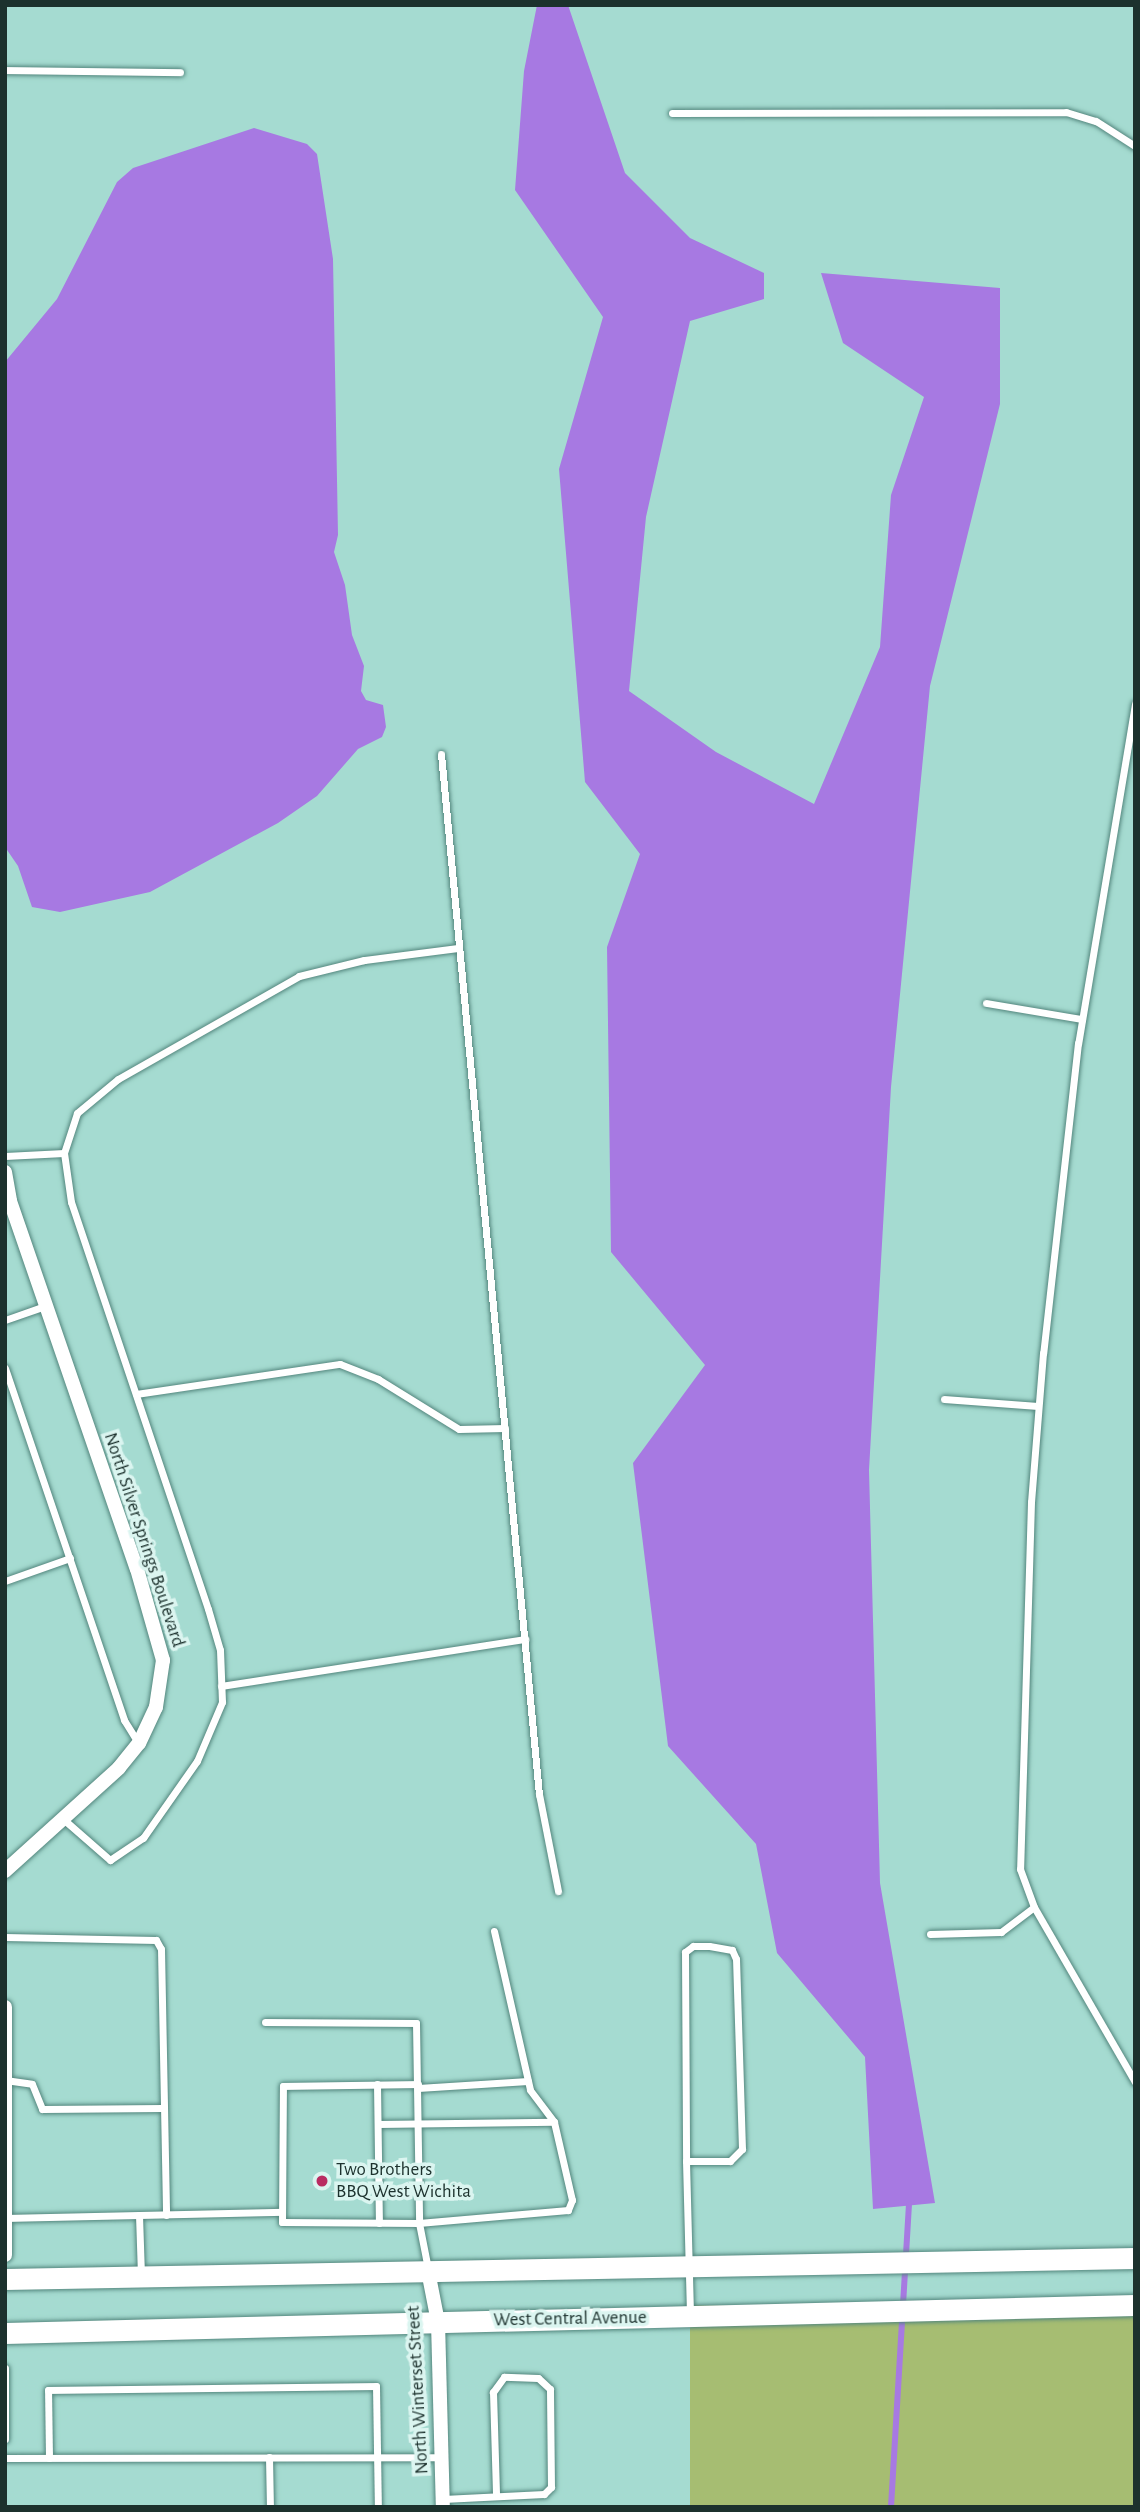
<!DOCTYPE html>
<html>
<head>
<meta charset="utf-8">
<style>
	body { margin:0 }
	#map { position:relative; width:1140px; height:2512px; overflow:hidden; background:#a5dbd1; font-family:"Alegreya Sans",sans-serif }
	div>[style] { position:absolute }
	.green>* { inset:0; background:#a6bd72; transform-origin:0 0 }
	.water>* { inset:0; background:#a779e2 }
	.stream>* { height:6px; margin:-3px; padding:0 3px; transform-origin:3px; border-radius:3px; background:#a779e2 }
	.roads { filter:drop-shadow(0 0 2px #53867d) drop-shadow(0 0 2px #53867d) }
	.service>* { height:7px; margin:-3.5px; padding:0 3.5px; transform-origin:3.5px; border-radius:3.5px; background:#fff }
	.minor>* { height:14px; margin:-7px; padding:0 7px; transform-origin:7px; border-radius:7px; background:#fff }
	.secondary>* { height:21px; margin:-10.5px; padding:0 10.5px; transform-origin:10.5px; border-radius:10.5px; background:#fff }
	.dots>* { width:19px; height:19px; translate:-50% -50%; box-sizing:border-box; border:4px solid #dbf5f0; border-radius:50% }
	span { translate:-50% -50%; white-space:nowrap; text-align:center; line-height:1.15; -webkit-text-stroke:7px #dbf5f0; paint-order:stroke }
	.street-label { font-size:19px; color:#1c312d }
	.poi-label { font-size:19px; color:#1c312d }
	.left { translate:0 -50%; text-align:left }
	.frame { position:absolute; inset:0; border:7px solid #1c312d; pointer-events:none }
</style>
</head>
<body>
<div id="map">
	<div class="green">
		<i style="left:1135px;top:2305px;width:202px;height:445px;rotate:90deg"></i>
	</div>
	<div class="water">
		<i style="clip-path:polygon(537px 5px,568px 5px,625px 173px,690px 238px,764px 273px,764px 299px,690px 321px,646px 517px,629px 691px,716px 752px,814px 804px,880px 647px,891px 495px,924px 397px,843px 343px,821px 273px,1000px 288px,1000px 404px,930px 686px,891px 1087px,869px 1470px,880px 1883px,935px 2203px,873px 2209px,865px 2057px,777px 1953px,756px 1844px,668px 1746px,633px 1463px,705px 1365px,611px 1252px,607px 947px,640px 854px,585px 782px,559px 469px,603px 317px,515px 190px,524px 71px)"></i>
		<i style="clip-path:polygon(254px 128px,307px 144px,317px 154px,333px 259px,338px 535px,334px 552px,345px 585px,352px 635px,364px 666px,361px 691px,366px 700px,383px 705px,386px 727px,382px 737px,358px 749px,317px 796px,278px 823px,150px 892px,60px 912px,32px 907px,18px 866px,5px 847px,5px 362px,57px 299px,117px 182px,133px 168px)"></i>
	</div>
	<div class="stream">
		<i style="left:891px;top:2507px;width:303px;rotate:-86.6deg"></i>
	</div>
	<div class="roads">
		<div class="service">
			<i style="left:5px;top:70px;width:175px;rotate:0.7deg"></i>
			<i style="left:672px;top:113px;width:394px;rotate:-0.1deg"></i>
			<i style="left:1066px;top:112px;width:31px;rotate:17deg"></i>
			<i style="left:1096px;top:121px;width:46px;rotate:32.7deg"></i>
			<i style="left:1135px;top:704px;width:344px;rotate:99.5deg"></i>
			<i style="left:1078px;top:1043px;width:312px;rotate:96.4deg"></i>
			<i style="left:1043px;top:1353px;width:149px;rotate:94.6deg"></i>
			<i style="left:1031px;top:1502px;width:367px;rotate:91.7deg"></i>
			<i style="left:1020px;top:1869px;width:40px;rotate:69.8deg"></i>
			<i style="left:1034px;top:1907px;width:202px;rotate:60deg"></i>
			<i style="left:441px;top:754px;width:1045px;rotate:84.62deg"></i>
			<i style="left:539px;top:1794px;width:99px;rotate:78.9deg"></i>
			<i style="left:986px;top:1003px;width:97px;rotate:9.5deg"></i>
			<i style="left:5px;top:1156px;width:59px;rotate:-2.9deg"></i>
			<i style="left:5px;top:1320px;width:42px;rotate:-19.3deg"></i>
			<i style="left:5px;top:1368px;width:372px;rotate:71.3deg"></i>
			<i style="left:124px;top:1720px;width:26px;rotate:58deg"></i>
			<i style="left:136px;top:1394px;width:206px;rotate:-8.4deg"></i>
			<i style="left:340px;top:1364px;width:41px;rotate:21.5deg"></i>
			<i style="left:378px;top:1379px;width:95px;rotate:31.7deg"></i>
			<i style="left:459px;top:1429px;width:46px;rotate:-1.2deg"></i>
			<i style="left:944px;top:1399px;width:94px;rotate:4.3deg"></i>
			<i style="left:5px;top:1581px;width:69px;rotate:-19.5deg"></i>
			<i style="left:221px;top:1686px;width:308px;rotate:-8.8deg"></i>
			<i style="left:62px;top:1818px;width:64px;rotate:41.2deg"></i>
			<i style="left:110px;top:1860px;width:40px;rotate:-34deg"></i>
			<i style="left:143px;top:1838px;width:94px;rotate:-55deg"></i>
			<i style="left:197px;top:1761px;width:64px;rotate:-67deg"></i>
			<i style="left:222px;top:1702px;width:52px;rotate:-92.2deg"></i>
			<i style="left:220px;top:1650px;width:43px;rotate:-106.3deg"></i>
			<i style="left:208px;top:1609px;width:429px;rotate:-108.6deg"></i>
			<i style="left:71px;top:1202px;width:49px;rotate:-98.1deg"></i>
			<i style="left:64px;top:1153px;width:42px;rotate:-72deg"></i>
			<i style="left:77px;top:1113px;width:53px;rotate:-39.7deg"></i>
			<i style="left:118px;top:1079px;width:208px;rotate:-29.6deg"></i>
			<i style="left:299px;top:976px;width:67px;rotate:-13.8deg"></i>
			<i style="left:364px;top:960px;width:95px;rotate:-7.3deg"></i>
			<i style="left:494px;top:1931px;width:163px;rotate:77.2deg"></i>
			<i style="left:530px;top:2090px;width:40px;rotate:53deg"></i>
			<i style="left:930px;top:1934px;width:71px;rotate:-1.6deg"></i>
			<i style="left:1001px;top:1932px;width:41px;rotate:-37.1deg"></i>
			<i style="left:5px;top:1937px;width:151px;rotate:1.1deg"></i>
			<i style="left:156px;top:1940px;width:10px;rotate:61deg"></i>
			<i style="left:161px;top:1949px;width:266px;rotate:88.9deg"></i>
			<i style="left:265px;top:2022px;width:151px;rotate:0.4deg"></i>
			<i style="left:416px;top:2023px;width:200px;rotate:89.1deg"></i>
			<i style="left:419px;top:2223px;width:47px;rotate:78.9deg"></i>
			<i style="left:5px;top:2080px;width:27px;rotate:8deg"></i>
			<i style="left:32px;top:2084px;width:27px;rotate:68deg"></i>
			<i style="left:42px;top:2109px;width:121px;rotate:-0.5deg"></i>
			<i style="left:377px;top:2084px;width:139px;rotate:89.2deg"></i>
			<i style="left:418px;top:2088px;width:110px;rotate:-3.6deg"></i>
			<i style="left:378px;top:2124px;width:176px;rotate:-0.7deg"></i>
			<i style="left:554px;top:2122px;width:80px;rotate:77deg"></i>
			<i style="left:572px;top:2200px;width:11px;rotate:112deg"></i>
			<i style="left:568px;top:2210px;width:150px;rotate:175deg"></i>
			<i style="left:419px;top:2223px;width:137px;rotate:-179.6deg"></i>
			<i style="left:282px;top:2222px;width:136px;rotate:-89.6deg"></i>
			<i style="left:283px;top:2086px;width:135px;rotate:-0.8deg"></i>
			<i style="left:686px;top:2161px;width:44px"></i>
			<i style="left:730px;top:2161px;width:17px;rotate:-45deg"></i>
			<i style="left:742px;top:2149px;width:190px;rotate:-91.8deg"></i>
			<i style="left:736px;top:1959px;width:10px;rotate:-114deg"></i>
			<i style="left:732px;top:1950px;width:23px;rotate:-170deg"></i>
			<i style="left:709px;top:1946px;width:16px;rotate:180deg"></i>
			<i style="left:693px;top:1946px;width:10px;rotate:143deg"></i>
			<i style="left:685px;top:1952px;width:209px;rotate:89.7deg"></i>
			<i style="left:686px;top:2161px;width:154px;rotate:88.5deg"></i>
			<i style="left:139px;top:2215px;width:59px;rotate:88.1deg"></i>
			<i style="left:8px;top:2218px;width:273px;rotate:-1.3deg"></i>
			<i style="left:5px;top:2368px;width:71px;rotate:90deg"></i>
			<i style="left:269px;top:2457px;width:50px;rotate:88.9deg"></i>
			<i style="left:5px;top:2458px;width:436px;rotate:-0.1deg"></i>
			<i style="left:49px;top:2458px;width:68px;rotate:-90.8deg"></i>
			<i style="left:48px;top:2390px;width:328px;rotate:-0.7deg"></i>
			<i style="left:376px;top:2386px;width:121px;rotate:89.1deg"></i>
			<i style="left:443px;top:2499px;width:101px;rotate:-2.8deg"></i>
			<i style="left:544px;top:2494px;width:10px;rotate:-45deg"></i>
			<i style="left:551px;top:2487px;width:98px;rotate:-90.6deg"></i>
			<i style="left:550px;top:2389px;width:16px;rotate:-137deg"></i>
			<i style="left:538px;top:2378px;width:34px;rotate:-178deg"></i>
			<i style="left:504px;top:2377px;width:19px;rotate:126deg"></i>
			<i style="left:493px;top:2392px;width:104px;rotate:88.3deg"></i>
		</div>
		<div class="minor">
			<i style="left:5px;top:1172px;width:29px;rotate:80deg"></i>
			<i style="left:10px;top:1201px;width:389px;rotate:71deg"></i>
			<i style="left:137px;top:1569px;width:95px;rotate:74.1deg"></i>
			<i style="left:163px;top:1660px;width:48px;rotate:98.5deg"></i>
			<i style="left:156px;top:1707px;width:40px;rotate:115deg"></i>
			<i style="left:139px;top:1743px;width:32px;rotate:129deg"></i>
			<i style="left:119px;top:1768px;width:154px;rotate:137.9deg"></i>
			<i style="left:5px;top:2007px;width:248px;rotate:90deg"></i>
			<i style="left:428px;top:2271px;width:52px;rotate:78.9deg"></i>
			<i style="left:438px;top:2322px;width:185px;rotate:88.5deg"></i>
		</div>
		<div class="secondary">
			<i style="left:5px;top:2279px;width:1130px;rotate:-1.06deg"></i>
			<i style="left:5px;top:2333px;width:1130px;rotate:-1.42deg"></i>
		</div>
	</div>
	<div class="dots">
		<i style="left:322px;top:2181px;background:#b92c62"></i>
	</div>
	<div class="street-label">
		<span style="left:144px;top:1540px;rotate:72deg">North Silver Springs Boulevard</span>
		<span style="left:570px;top:2319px;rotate:-1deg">West Central Avenue</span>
		<span style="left:418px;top:2390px;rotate:-93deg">North Winterset Street</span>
	</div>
	<div class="poi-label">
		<span class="left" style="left:336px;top:2181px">Two Brothers<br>BBQ West Wichita</span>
	</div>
	<div class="frame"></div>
</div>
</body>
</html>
